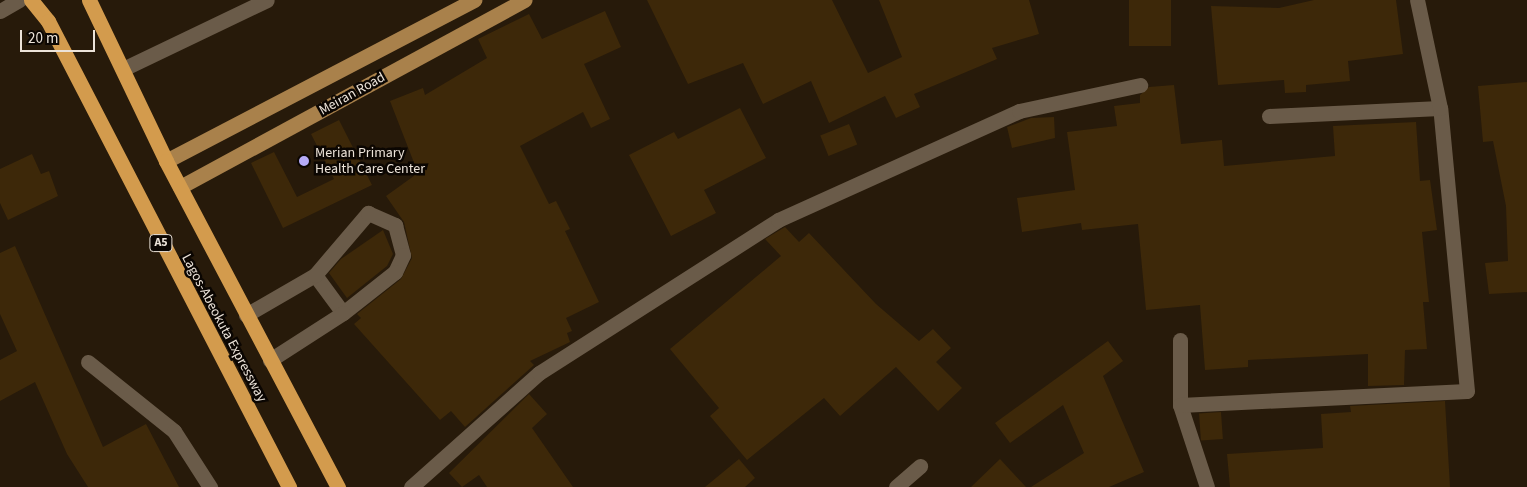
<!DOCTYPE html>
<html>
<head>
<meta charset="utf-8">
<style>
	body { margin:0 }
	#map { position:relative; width:1527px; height:487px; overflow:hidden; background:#271a0a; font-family:"Source Sans 3",sans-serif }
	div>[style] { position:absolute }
	.building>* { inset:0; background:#3d2809; transform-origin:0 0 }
	.minor>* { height:15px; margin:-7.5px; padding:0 7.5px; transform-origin:7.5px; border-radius:7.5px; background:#6a5b49 }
	.major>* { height:15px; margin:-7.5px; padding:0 7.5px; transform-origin:7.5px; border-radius:7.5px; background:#a9814b }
	.highway>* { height:15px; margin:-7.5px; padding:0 7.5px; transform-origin:7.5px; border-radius:7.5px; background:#d39b4d }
	.dots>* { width:14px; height:14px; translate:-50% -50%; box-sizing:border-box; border:2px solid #0b0602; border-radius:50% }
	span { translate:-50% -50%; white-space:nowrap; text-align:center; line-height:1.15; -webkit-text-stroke:5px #0b0602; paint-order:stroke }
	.shield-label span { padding:1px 4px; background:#0b0602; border:1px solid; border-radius:4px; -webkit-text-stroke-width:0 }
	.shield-label { font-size:12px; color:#ece3d9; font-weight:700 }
	.street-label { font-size:14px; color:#ece3d9 }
	.poi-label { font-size:14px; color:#ece3d9 }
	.left { translate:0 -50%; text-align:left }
	.scale { position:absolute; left:20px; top:30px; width:75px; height:22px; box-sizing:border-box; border:2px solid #ece3d9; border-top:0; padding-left:6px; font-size:15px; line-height:18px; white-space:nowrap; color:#ece3d9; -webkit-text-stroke:4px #0b0602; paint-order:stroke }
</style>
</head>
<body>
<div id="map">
	<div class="building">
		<i style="clip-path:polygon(647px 0,832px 0,868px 73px,902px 57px,879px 0,1029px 0,1039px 34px,992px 48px,997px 59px,914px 94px,920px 107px,896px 118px,885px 96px,829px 123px,811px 81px,763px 104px,743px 63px,688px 84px)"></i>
		<i style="left:1129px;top:0;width:42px;height:46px"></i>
		<i style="clip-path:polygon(1314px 0,1396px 0,1403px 54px,1348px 61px,1350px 81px,1306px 85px,1306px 92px,1285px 93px,1284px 80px,1218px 85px,1211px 6px,1279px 8px)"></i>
		<i style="clip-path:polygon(605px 11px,621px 47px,584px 64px,610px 119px,591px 128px,583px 112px,520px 146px,549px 204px,556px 201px,570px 229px,565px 231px,599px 302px,566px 318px,572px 331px,567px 333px,570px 342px,530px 361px,534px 365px,465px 427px,451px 411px,440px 420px,354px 324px,361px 318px,357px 314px,401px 279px,412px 258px,404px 222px,386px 196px,418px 173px,390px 101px,423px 88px,425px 95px,487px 58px,478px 39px,529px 14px,542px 39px)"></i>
		<i style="clip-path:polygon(1527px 82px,1527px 292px,1489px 294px,1485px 263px,1508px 261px,1506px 206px,1493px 141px,1483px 142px,1478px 86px)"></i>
		<i style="clip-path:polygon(1174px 85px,1181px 144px,1222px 140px,1224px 166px,1335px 156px,1333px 126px,1416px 122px,1420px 181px,1430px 180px,1437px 230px,1422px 232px,1429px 302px,1423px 302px,1427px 349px,1405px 350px,1404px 385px,1368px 386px,1368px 354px,1248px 360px,1248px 367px,1205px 370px,1200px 305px,1146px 310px,1138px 224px,1082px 230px,1081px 223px,1022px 232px,1017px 198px,1075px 190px,1067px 132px,1117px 126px,1114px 106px,1140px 103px,1140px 95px,1149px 87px)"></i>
		<i style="clip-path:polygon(740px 108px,766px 158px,704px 190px,716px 213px,671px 236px,629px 155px,674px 132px,678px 139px)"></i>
		<i style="clip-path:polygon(1054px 117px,1055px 138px,1012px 148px,1007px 127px,1031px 118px)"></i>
		<i style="clip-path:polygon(339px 120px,372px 185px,283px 228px,251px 163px,274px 152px,297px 197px,334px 179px,311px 134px)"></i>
		<i style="left:849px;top:124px;width:22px;height:31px;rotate:68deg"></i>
		<i style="clip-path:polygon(32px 154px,41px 174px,49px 171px,58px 196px,8px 220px,0 203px,0 169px)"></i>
		<i style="clip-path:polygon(785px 227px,799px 242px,809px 233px,876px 304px,919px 341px,933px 329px,951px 348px,936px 362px,962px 388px,938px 411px,896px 367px,840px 416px,824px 398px,747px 460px,710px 416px,719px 408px,670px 349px,781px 256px,765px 239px)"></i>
		<i style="clip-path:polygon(383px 230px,393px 254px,387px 266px,347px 298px,329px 273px,341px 259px)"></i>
		<i style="clip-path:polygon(15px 246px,103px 447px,146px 424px,179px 487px,88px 487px,67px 454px,35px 382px,0 401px,0 360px,17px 351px,0 314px,0 253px)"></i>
		<i style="clip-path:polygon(1108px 341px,1123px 361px,1103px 376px,1144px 472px,1109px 487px,1031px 487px,1084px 453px,1063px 405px,1010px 443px,995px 423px)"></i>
		<i style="clip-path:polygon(529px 394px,547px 414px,532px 428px,573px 487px,487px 487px,479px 475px,462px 487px,449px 473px)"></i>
		<i style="clip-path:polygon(1445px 401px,1450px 487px,1230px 487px,1227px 454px,1323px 448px,1321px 414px,1351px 412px,1350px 406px)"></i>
		<i style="left:1221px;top:412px;width:27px;height:22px;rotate:86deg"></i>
		<i style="clip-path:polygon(739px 459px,755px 478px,745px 487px,705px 487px)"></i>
		<i style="clip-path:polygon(1000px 459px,1026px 487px,971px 487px)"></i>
	</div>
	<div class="minor">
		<i style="left:0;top:11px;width:22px;rotate:-30deg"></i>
		<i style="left:125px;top:68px;width:157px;rotate:-25.6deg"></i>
		<i style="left:1269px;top:116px;width:171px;rotate:-2.7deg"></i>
		<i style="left:315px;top:275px;width:47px;rotate:53.6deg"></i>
		<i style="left:246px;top:315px;width:80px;rotate:-30.1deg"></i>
		<i style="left:315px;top:275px;width:82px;rotate:-49.5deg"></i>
		<i style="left:368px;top:213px;width:30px;rotate:24deg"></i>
		<i style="left:395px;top:225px;width:31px;rotate:75deg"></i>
		<i style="left:403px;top:255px;width:19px;rotate:115deg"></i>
		<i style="left:395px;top:272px;width:66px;rotate:141.7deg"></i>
		<i style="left:343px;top:313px;width:87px;rotate:147.2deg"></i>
		<i style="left:1180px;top:340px;width:65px;rotate:90deg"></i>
		<i style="left:1180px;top:405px;width:86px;rotate:71.8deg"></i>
		<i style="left:88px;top:362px;width:110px;rotate:38.7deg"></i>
		<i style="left:174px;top:431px;width:67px;rotate:57.3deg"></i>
		<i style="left:1180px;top:405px;width:287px;rotate:-2.8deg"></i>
		<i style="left:1467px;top:391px;width:284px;rotate:-95.4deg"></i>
		<i style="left:1440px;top:108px;width:110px;rotate:-102deg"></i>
		<i style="left:411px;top:487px;width:171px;rotate:-41.7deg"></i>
		<i style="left:539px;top:373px;width:284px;rotate:-32.6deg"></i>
		<i style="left:778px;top:220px;width:265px;rotate:-24.3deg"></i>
		<i style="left:1019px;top:111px;width:124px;rotate:-12.1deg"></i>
		<i style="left:896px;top:487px;width:32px;rotate:-41deg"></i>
	</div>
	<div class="major">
		<i style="left:166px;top:161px;width:348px;rotate:-27.6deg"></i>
		<i style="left:180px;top:187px;width:392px;rotate:-28.5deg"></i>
	</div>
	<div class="highway">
		<i style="left:31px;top:0;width:27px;rotate:51deg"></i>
		<i style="left:48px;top:21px;width:525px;rotate:62.65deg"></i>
		<i style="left:89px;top:0;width:178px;rotate:64.4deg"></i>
		<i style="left:166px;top:161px;width:369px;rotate:62.2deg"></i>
	</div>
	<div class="dots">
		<i style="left:304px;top:161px;background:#b6abf8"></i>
	</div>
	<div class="shield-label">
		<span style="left:161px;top:243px">A5</span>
	</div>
	<div class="street-label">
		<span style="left:352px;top:94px;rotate:-29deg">Meiran Road</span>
		<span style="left:224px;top:328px;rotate:62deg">Lagos-Abeokuta Expressway</span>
	</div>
	<div class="poi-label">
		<span class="left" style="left:315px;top:161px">Merian Primary<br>Health Care Center</span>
	</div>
	<div class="scale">20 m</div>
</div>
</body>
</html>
